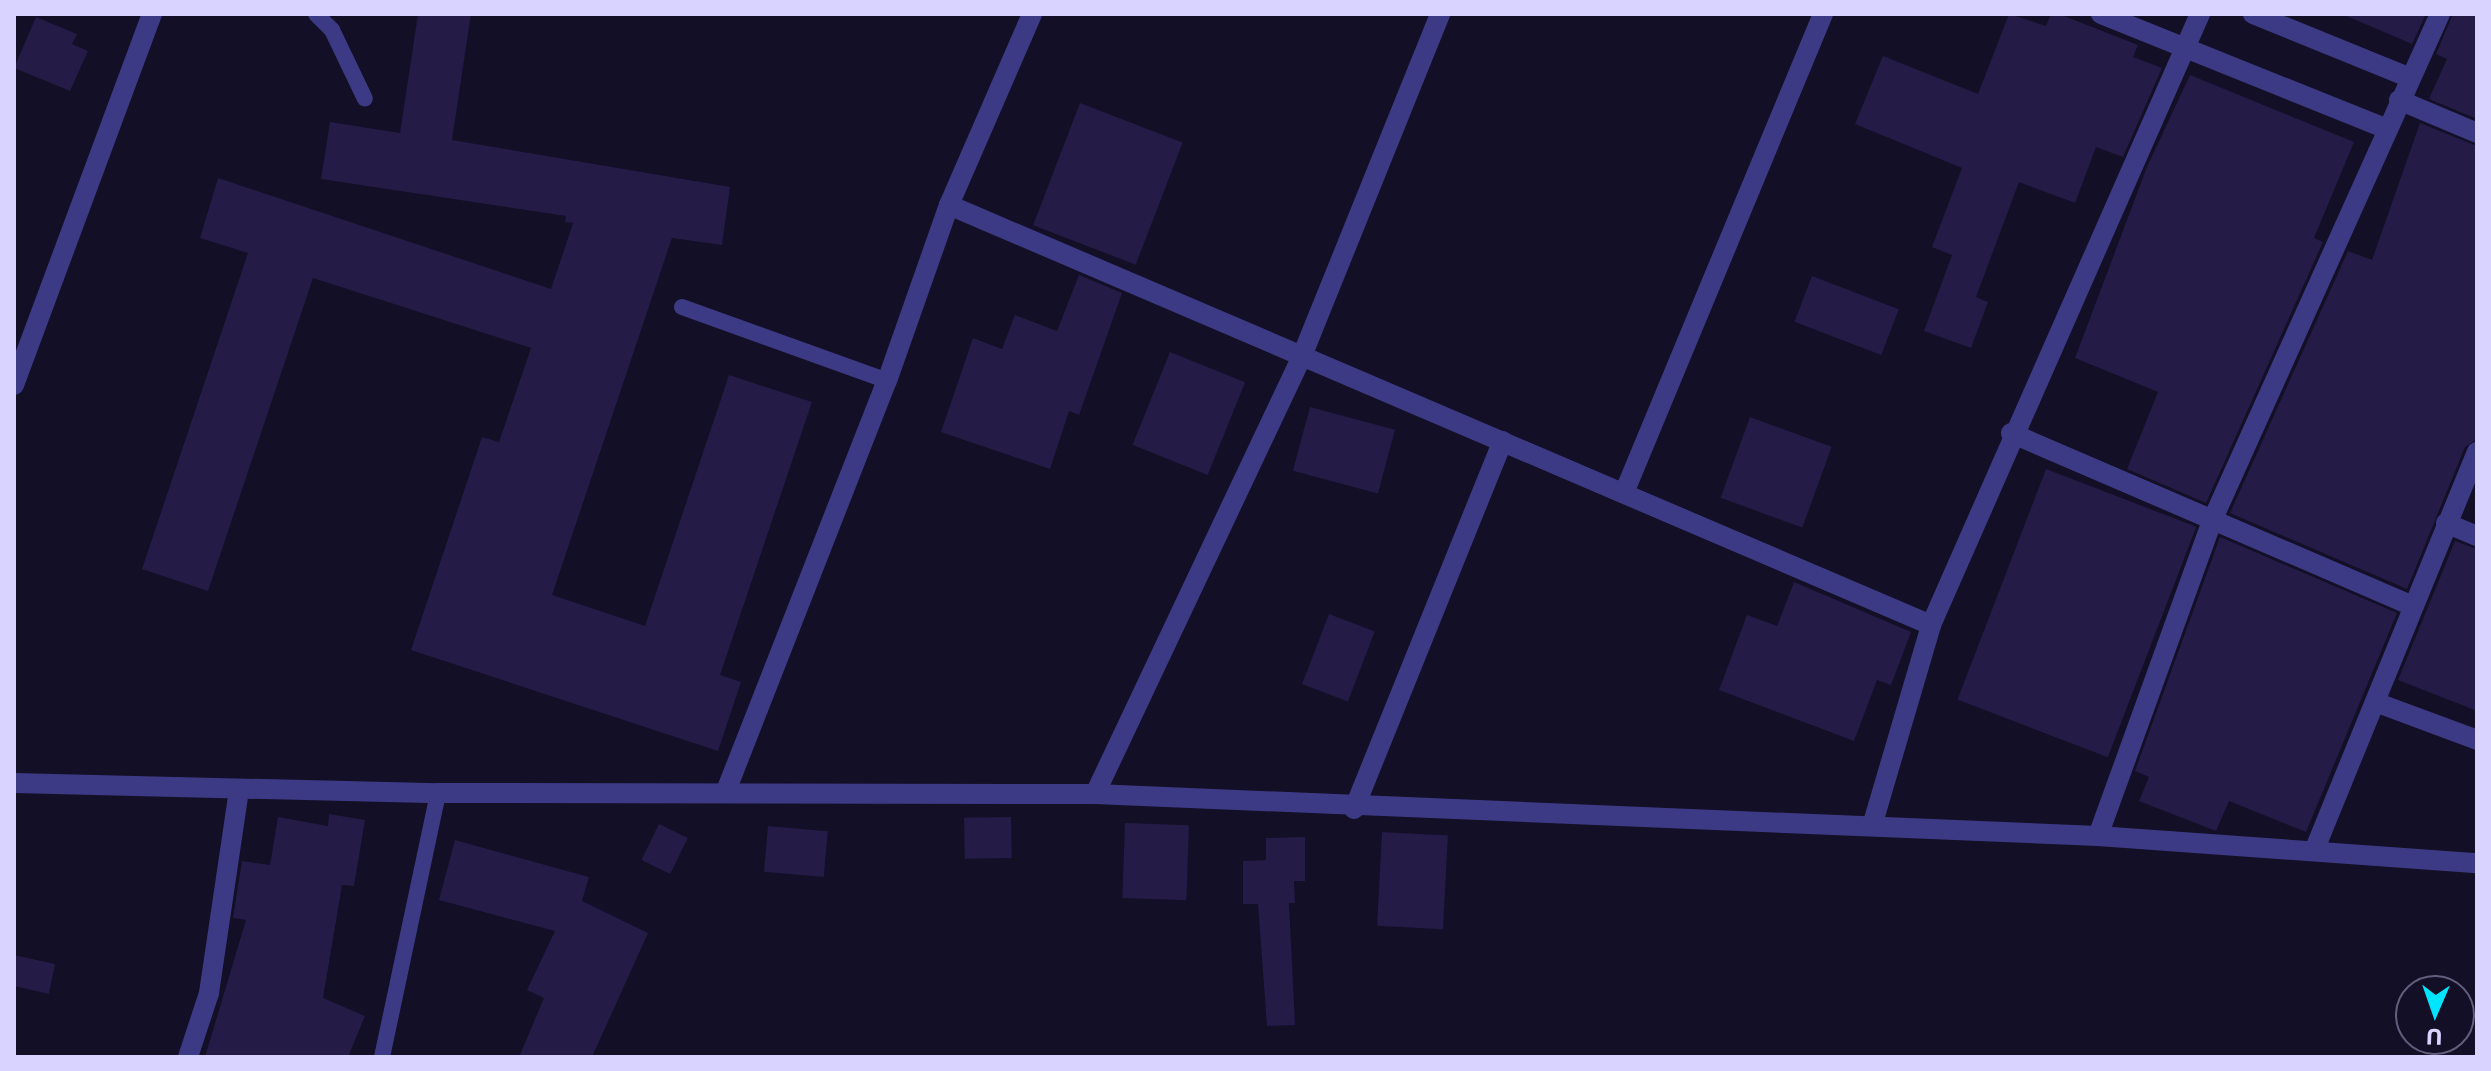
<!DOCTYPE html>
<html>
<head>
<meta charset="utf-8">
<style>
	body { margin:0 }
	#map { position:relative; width:2491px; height:1071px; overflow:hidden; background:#130f26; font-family:Commissioner,sans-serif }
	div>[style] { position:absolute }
	.building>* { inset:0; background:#241b47; transform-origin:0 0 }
	.service>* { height:16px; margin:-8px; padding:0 8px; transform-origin:8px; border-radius:8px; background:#3d3a85 }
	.minor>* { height:20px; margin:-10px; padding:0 10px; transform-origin:10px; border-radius:10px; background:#3d3a85 }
	.tertiary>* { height:20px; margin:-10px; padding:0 10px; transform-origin:10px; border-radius:10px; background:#3d3a85 }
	span { translate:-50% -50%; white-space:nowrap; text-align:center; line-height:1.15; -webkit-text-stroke:6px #130f26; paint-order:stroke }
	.frame { position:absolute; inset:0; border:16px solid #d9d4ff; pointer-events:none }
	.north { position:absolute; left:2395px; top:975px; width:80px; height:80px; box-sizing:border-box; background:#130f26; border:2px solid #625e7d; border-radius:50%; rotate:182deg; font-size:22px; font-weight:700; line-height:32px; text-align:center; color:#d9d4ff }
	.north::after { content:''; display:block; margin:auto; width:28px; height:36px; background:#00e5ff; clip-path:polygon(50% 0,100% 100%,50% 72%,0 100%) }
</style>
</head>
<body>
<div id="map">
	<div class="building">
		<i style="clip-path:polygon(418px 14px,471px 14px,452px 140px,730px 187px,722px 245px,672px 238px,552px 595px,645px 626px,729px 375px,812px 402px,720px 675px,741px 682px,718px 751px,411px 650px,482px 437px,499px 442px,531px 348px,313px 278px,208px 591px,142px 569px,248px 253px,200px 238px,218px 178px,551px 289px,573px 223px,565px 222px,566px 216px,321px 179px,330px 122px,400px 133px)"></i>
		<i style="clip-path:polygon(2009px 14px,2046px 26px,2051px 14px,2059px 14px,2138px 45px,2133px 57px,2162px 68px,2123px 157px,2096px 147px,2075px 203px,2019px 182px,1976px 297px,1988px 302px,1971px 348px,1924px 331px,1952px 255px,1932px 247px,1962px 168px,1855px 124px,1883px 56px,1978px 94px)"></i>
		<i style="clip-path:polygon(2342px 14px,2426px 14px,2412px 44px)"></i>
		<i style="clip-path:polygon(2453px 14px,2477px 14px,2477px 119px,2429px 99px,2447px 59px,2436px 54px)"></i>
		<i style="clip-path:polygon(36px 17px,77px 34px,72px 44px,88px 51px,70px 91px,14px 68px)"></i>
		<i style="clip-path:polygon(2190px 75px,2354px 142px,2314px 238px,2323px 242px,2206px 503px,2127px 469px,2158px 392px,2075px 358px,2147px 167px)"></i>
		<i style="left:1080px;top:103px;width:110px;height:131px;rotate:21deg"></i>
		<i style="clip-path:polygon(2420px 123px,2477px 146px,2477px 439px,2465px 447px,2407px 589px,2230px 513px,2348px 251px,2372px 260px)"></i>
		<i style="clip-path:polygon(1079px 275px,1122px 293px,1079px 415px,1069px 411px,1050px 469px,941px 432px,973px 338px,1002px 349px,1015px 315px,1057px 331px)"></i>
		<i style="left:1812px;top:276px;width:93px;height:49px;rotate:21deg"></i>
		<i style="left:1170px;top:352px;width:81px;height:100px;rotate:22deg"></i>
		<i style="left:1310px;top:407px;width:88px;height:66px;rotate:15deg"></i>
		<i style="left:1750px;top:417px;width:87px;height:86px;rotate:20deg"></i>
		<i style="left:2046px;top:469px;width:161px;height:247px;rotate:21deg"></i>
		<i style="clip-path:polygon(2220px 537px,2397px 613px,2306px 832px,2229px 801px,2216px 831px,2139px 801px,2149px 777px,2135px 771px)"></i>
		<i style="clip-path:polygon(2455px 541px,2477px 549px,2477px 711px,2398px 680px)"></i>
		<i style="clip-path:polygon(1794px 582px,1911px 632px,1891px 685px,1877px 680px,1854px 741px,1719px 690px,1747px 615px,1777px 626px)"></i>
		<i style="left:1329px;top:614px;width:49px;height:75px;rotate:21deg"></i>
		<i style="clip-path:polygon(329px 814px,365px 820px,354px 886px,342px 885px,323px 998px,365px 1016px,348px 1057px,205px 1057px,246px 920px,233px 918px,242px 861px,270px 865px,278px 817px,328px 826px)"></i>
		<i style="left:1011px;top:817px;width:41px;height:47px;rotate:89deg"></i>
		<i style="left:1125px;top:823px;width:64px;height:75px;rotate:2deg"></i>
		<i style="left:659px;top:824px;width:32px;height:40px;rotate:26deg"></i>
		<i style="left:768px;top:826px;width:60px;height:46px;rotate:5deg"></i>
		<i style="left:1382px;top:832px;width:66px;height:94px;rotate:3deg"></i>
		<i style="clip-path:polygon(1305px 837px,1305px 881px,1294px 881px,1295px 903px,1289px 903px,1295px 1025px,1267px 1026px,1258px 904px,1243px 904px,1243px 861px,1266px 860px,1266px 838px)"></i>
		<i style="clip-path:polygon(455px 840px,589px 877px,582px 901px,648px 933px,592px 1057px,519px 1057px,544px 998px,527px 990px,555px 931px,439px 900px)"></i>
		<i style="clip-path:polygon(14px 955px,55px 964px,49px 994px,14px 986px)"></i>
	</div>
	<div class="service">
		<i style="left:316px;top:14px;width:23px;rotate:45deg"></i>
		<i style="left:332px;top:30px;width:76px;rotate:64.4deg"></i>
		<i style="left:682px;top:307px;width:218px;rotate:19.8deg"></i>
		<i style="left:382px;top:1057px;width:270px;rotate:-78deg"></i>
	</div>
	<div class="minor">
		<i style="left:2101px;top:14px;width:308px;rotate:21.9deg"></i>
		<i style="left:2253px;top:14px;width:170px;rotate:22.1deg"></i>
		<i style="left:2399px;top:100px;width:85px;rotate:22.9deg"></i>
		<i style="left:949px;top:205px;width:1068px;rotate:23.16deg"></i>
		<i style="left:2011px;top:433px;width:438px;rotate:23.3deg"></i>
		<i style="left:1624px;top:493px;width:519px;rotate:-67.44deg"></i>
		<i style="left:2446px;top:523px;width:34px;rotate:23deg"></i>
		<i style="left:2375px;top:702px;width:109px;rotate:20.4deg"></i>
		<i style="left:14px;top:783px;width:424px;rotate:1.4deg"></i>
		<i style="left:438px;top:793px;width:657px;rotate:0.09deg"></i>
		<i style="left:1095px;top:794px;width:1004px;rotate:2.4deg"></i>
		<i style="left:2098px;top:836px;width:380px;rotate:4.1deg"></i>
		<i style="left:726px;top:791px;width:440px;rotate:-68.6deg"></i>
		<i style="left:887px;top:381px;width:187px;rotate:-70.6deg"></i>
		<i style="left:949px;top:205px;width:208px;rotate:-66.5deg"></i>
		<i style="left:1095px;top:794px;width:484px;rotate:-64.7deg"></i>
		<i style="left:1302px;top:356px;width:369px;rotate:-68deg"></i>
		<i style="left:1354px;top:809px;width:397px;rotate:-68deg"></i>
		<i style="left:1872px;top:826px;width:209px;rotate:-73.6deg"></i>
		<i style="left:1931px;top:625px;width:668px;rotate:-66.24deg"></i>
		<i style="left:2098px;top:836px;width:335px;rotate:-70.1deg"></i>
		<i style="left:2212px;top:521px;width:556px;rotate:-65.79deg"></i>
		<i style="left:2314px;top:851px;width:431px;rotate:-67.8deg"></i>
		<i style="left:188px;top:1057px;width:67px;rotate:-71.8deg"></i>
		<i style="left:209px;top:993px;width:205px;rotate:-81.6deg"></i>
	</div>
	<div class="tertiary">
		<i style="left:14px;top:385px;width:396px;rotate:-69.6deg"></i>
	</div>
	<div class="frame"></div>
	<div class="north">U</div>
</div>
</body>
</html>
